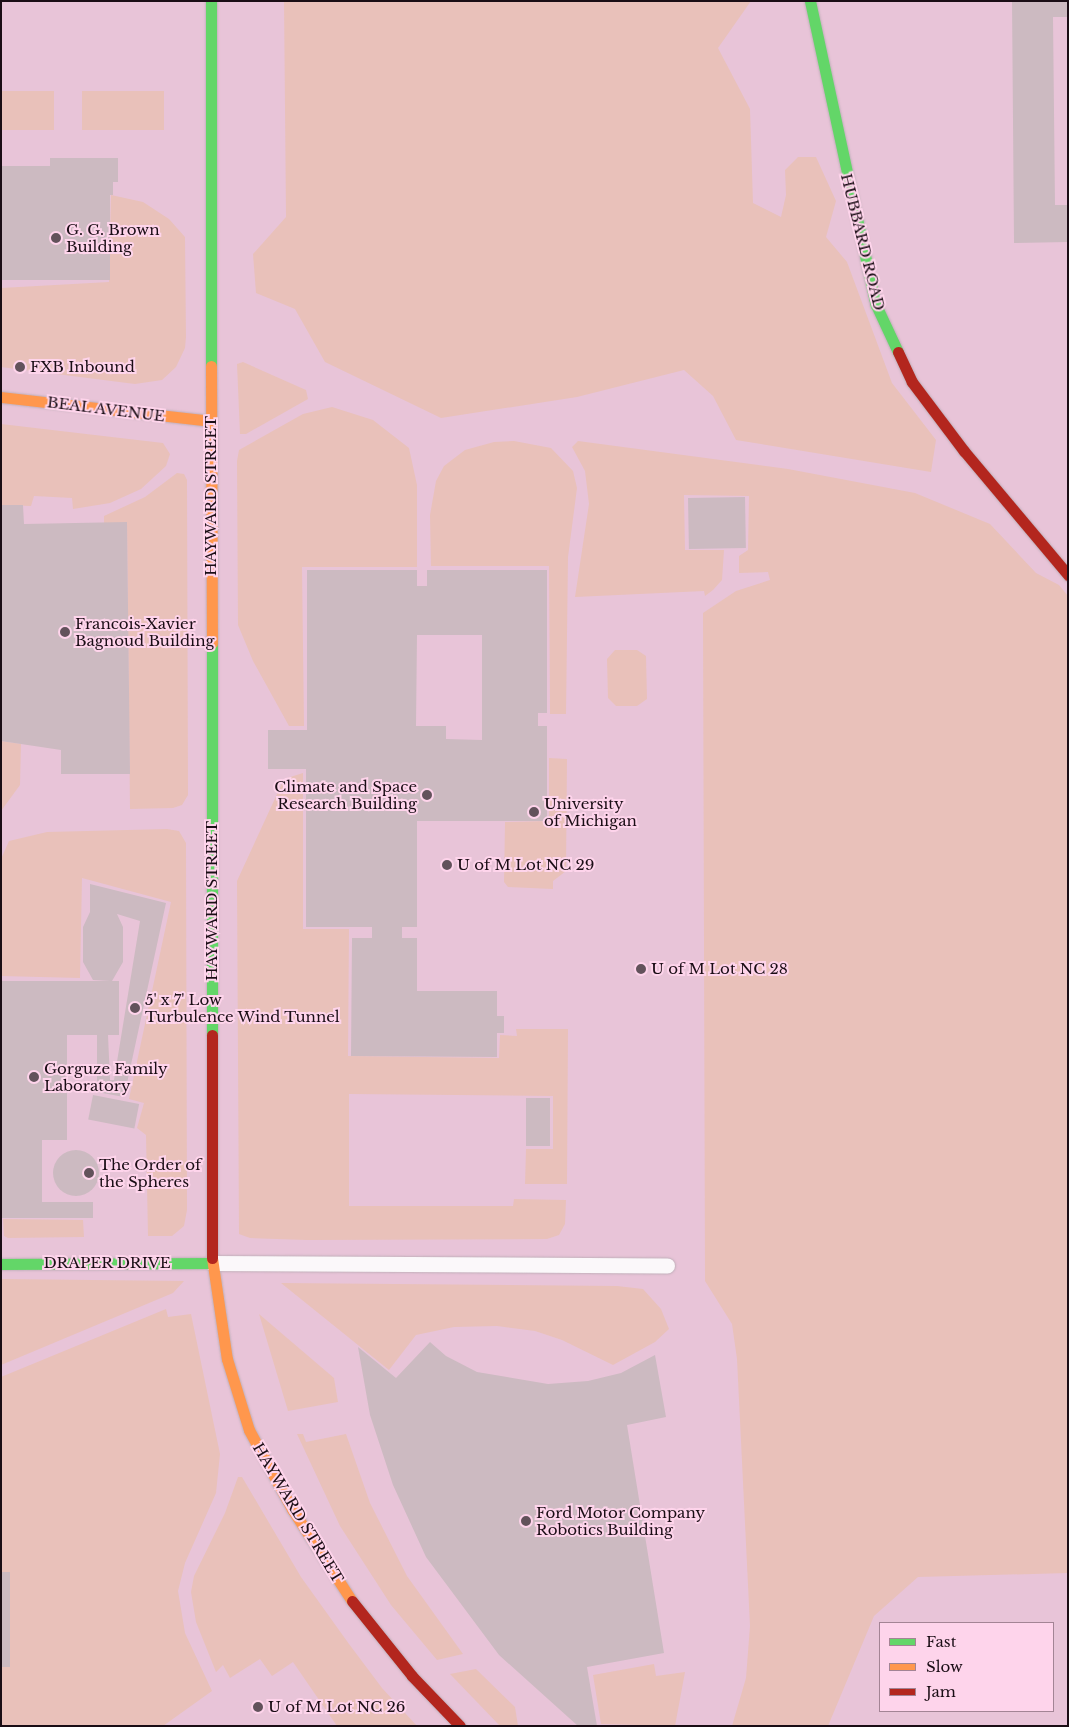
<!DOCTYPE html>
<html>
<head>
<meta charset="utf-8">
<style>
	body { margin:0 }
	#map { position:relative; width:1069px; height:1727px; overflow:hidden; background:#e7d1dd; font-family:"Libre Baskerville",serif }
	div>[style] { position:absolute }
	.built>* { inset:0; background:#e8c4d8 }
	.green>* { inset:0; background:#e9c1ba; transform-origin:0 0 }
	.building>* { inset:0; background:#ccbac1; transform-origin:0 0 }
	.round { border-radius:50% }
	.roads { filter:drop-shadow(0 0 1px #c0afb9) drop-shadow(0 0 1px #c0afb9) }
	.lane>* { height:15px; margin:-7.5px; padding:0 7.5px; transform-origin:7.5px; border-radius:7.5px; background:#fbf8fa }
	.fast>* { height:11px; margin:-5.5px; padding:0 5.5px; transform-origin:5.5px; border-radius:5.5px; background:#63d668 }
	.slow>* { height:11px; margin:-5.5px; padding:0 5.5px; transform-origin:5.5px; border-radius:5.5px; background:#ff974d }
	.jam>* { height:11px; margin:-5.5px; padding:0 5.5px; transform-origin:5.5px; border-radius:5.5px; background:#b3261e }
	.dots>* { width:14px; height:14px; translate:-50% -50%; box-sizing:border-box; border:2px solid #fed4eb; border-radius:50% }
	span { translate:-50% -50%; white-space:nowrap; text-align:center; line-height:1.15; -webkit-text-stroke:4px #fed4eb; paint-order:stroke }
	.poi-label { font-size:15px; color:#1a0d15 }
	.left { translate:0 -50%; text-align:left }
	.right { translate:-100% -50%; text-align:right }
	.street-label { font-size:15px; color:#1a0d15 }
	.frame { position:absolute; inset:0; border:2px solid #1a0d15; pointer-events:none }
	.legend { position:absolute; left:879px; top:1622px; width:175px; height:90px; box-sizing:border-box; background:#fed4eb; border:1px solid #a38495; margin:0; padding:6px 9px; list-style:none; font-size:15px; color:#1a0d15 }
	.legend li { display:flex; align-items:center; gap:10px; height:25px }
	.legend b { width:25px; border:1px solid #a38495 }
</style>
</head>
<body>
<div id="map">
	<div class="built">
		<i style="clip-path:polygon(evenodd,1px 1px,1068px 1px,1068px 1726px,1px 1726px,1px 1px,880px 1623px,1053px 1623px,1053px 1711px,880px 1711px,880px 1623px)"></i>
	</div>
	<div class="green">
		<i style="clip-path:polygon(284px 1px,751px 1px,718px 48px,750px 109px,753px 203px,781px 217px,786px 195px,785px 170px,798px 157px,816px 157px,836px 201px,826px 237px,847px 262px,892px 383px,936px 440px,931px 472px,736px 440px,713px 396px,684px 370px,577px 397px,441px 418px,325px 362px,295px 309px,256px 293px,253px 254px,286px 217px)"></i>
		<i style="left:54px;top:91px;width:39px;height:53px;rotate:90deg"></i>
		<i style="left:82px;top:91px;width:82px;height:39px"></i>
		<i style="clip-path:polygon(111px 195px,143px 202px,169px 219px,185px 237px,186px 337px,185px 348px,176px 367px,162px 380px,135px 384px,1px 367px,1px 288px,109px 282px)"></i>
		<i style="clip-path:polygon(243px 362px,306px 390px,308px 399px,246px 434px,240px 434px,237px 364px)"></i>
		<i style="clip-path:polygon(332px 407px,373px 420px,409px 448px,417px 485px,417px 567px,302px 567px,304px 726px,289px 726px,253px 661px,238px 625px,237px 461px,239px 450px,303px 414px)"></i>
		<i style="clip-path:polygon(1px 424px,163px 443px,170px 454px,166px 466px,141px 489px,110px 503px,73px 509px,72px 498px,34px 496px,31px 506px,1px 505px)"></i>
		<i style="clip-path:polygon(514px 441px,551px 448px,573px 471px,577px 488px,568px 557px,566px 714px,550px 714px,549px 566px,431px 566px,430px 515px,436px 481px,444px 466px,465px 450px,494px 442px)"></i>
		<i style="clip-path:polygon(578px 441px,788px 469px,915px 493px,990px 524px,1036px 573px,1059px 585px,1068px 596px,1068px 1573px,918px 1577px,874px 1616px,828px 1726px,732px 1726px,746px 1678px,750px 1626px,737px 1359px,732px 1324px,705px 1281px,703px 613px,736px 591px,770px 580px,768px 572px,739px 573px,739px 556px,748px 550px,749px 496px,684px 495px,685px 550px,724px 550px,722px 580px,713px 590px,705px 596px,704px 591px,575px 597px,589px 504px,585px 471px,572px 447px)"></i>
		<i style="clip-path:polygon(177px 473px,184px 474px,187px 480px,188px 795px,182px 805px,173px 808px,130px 809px,127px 523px,104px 523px,104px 516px,145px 497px)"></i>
		<i style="clip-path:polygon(615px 650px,637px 650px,646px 656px,647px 699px,637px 706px,616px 706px,608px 698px,607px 659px)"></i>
		<i style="clip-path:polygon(1px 741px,21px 744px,20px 785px,1px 811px)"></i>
		<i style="clip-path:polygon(549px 758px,567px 759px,566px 871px,553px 881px,553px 889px,508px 887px,504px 882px,505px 822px,549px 821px)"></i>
		<i style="clip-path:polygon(303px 773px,303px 929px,349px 929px,348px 1056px,499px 1058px,500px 1035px,517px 1036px,516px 1029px,568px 1029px,567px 1184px,525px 1184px,526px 1149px,553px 1149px,553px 1096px,349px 1094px,349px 1206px,513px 1206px,514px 1199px,566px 1200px,565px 1224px,559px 1235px,547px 1239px,307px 1240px,250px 1238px,239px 1234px,237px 881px,284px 779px)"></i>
		<i style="clip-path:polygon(167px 829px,179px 831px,186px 843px,187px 1210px,184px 1226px,172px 1236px,148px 1236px,146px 1135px,137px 1128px,144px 1103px,129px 1099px,171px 902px,82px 878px,80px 978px,1px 976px,1px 859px,9px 841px,47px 832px)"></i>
		<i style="clip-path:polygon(3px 1219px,83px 1220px,84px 1237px,8px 1238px,4px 1236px)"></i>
		<i style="clip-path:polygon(1px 1279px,184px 1281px,173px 1293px,1px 1365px)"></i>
		<i style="clip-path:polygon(281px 1283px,617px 1286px,643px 1289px,661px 1309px,669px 1329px,655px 1342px,613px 1365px,562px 1340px,535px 1331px,497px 1326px,454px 1327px,416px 1335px,389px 1370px)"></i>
		<i style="clip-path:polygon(166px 1309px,168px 1317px,191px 1314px,220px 1454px,216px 1493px,185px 1563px,178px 1591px,185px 1633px,212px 1691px,163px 1726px,1px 1726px,1px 1377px)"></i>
		<i style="clip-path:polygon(259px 1314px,334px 1378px,338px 1402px,288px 1411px)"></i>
		<i style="clip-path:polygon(297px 1434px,303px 1434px,306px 1442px,346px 1434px,370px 1503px,407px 1576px,463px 1654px,437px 1660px,391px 1605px,340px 1526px)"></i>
		<i style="clip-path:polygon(238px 1477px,242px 1477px,301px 1577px,349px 1644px,382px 1688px,417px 1726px,337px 1726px,293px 1662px,272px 1676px,260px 1659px,230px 1678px,223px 1665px,216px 1672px,196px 1622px,191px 1592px,194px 1576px,225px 1513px)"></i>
		<i style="clip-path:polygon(654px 1664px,656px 1676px,685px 1672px,675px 1726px,601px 1724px,593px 1675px)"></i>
		<i style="clip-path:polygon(476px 1669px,515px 1707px,518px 1726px,500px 1726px,450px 1674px)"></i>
	</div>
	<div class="building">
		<i style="clip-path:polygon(1012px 1px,1068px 1px,1068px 17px,1053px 17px,1055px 205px,1068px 205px,1068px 242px,1014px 243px)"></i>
		<i style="clip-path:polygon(50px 158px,118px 158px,118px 182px,113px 182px,113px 195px,110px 195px,110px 280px,1px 280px,1px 166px,50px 166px)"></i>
		<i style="left:745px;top:497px;width:51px;height:57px;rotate:89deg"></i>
		<i style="clip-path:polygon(1px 505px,23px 505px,24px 524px,127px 522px,130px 774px,61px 774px,61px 750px,1px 741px)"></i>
		<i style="clip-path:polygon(evenodd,307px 570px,417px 570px,417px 586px,427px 586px,427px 570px,547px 570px,547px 713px,538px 713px,538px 726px,547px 726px,547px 821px,417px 821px,417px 927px,402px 927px,402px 938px,417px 938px,417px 991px,497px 991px,497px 1016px,504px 1016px,504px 1033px,497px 1033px,497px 1057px,351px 1056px,352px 938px,372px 938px,372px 927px,306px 927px,306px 769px,268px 769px,268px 730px,307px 730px,307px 570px,417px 635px,482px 635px,482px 740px,446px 739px,446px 726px,416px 726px,417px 635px)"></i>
		<i style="clip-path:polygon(evenodd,90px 884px,166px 903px,124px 1097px,97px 1092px,97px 1035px,67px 1035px,67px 1140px,42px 1140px,42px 1202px,93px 1202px,93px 1218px,1px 1218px,1px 981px,110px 981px,93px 980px,83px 962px,83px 927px,90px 912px,90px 884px,117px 914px,140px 921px,114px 1080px,110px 1080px,108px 1035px,119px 1035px,119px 981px,112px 981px,123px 962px,123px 927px,117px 914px)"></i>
		<i style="left:93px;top:1095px;width:47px;height:25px;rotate:11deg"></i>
		<i style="left:550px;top:1098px;width:48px;height:24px;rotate:90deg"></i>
		<i class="round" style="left:53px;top:1150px;width:46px;height:46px"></i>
		<i style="clip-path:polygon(430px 1342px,446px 1356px,477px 1372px,548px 1384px,588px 1381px,621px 1373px,655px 1355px,666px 1417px,627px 1425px,664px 1653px,587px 1667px,597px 1726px,578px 1726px,499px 1655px,426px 1557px,393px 1485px,370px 1415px,358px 1347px,396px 1378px)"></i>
		<i style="left:1px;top:1572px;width:9px;height:95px"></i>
	</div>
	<div class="roads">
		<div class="lane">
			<i style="left:212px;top:1263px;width:455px;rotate:0.3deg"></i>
		</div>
		<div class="fast">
			<i style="left:211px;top:1px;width:365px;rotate:90deg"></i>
			<i style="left:810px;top:1px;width:311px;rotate:77.8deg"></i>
			<i style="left:876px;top:305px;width:52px;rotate:64.9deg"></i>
			<i style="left:212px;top:643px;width:392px;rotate:90deg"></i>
			<i style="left:1px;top:1264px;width:211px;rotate:-0.3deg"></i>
		</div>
		<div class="slow">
			<i style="left:211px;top:366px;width:277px;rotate:89.8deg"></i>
			<i style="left:1px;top:397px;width:211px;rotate:6.5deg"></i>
			<i style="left:212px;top:1258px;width:102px;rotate:81.6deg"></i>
			<i style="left:227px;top:1359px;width:74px;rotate:72.8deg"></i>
			<i style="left:249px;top:1430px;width:90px;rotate:61.4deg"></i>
			<i style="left:292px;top:1509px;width:110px;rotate:56.9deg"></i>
		</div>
		<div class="jam">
			<i style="left:898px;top:352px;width:33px;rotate:65deg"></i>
			<i style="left:912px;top:382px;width:86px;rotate:53deg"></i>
			<i style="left:964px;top:451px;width:162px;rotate:50deg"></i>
			<i style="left:212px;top:1035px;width:223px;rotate:90deg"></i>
			<i style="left:352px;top:1601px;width:96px;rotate:51.3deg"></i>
			<i style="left:412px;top:1676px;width:69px;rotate:46.2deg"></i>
		</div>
	</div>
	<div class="dots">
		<i style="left:56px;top:238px;background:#62525b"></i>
		<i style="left:20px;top:367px;background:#62525b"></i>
		<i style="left:65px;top:632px;background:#62525b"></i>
		<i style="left:427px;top:795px;background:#62525b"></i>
		<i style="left:534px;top:812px;background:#62525b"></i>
		<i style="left:447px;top:865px;background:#62525b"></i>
		<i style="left:641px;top:969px;background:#62525b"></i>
		<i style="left:135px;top:1008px;background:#62525b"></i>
		<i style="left:34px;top:1077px;background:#62525b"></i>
		<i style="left:89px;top:1173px;background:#62525b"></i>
		<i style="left:526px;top:1521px;background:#62525b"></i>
		<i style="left:258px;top:1707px;background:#62525b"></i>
	</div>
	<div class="poi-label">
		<span class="left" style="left:66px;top:238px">G. G. Brown<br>Building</span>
		<span class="left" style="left:30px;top:367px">FXB Inbound</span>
		<span class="left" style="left:75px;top:632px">Francois‑Xavier<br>Bagnoud Building</span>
		<span class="right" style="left:417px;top:795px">Climate and Space<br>Research Building</span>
		<span class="left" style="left:544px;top:812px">University<br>of Michigan</span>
		<span class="left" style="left:457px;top:865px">U of M Lot NC 29</span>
		<span class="left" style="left:651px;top:969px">U of M Lot NC 28</span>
		<span class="left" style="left:145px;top:1008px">5' x 7' Low<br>Turbulence Wind Tunnel</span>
		<span class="left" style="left:44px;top:1077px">Gorguze Family<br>Laboratory</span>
		<span class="left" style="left:99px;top:1173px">The Order of<br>the Spheres</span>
		<span class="left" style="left:536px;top:1521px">Ford Motor Company<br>Robotics Building</span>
		<span class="left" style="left:268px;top:1707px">U of M Lot NC 26</span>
	</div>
	<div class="street-label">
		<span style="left:863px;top:242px;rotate:76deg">HUBBARD ROAD</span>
		<span style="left:106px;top:409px;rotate:7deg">BEAL AVENUE</span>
		<span style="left:211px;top:496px;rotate:-90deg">HAYWARD STREET</span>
		<span style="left:212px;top:901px;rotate:-90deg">HAYWARD STREET</span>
		<span style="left:107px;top:1263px">DRAPER DRIVE</span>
		<span style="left:298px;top:1513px;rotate:59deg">HAYWARD STREET</span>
	</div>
	<div class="frame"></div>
	<ul class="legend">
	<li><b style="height:6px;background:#63d668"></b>Fast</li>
	<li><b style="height:6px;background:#ff974d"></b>Slow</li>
	<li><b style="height:6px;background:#b3261e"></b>Jam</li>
	</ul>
</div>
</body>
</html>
